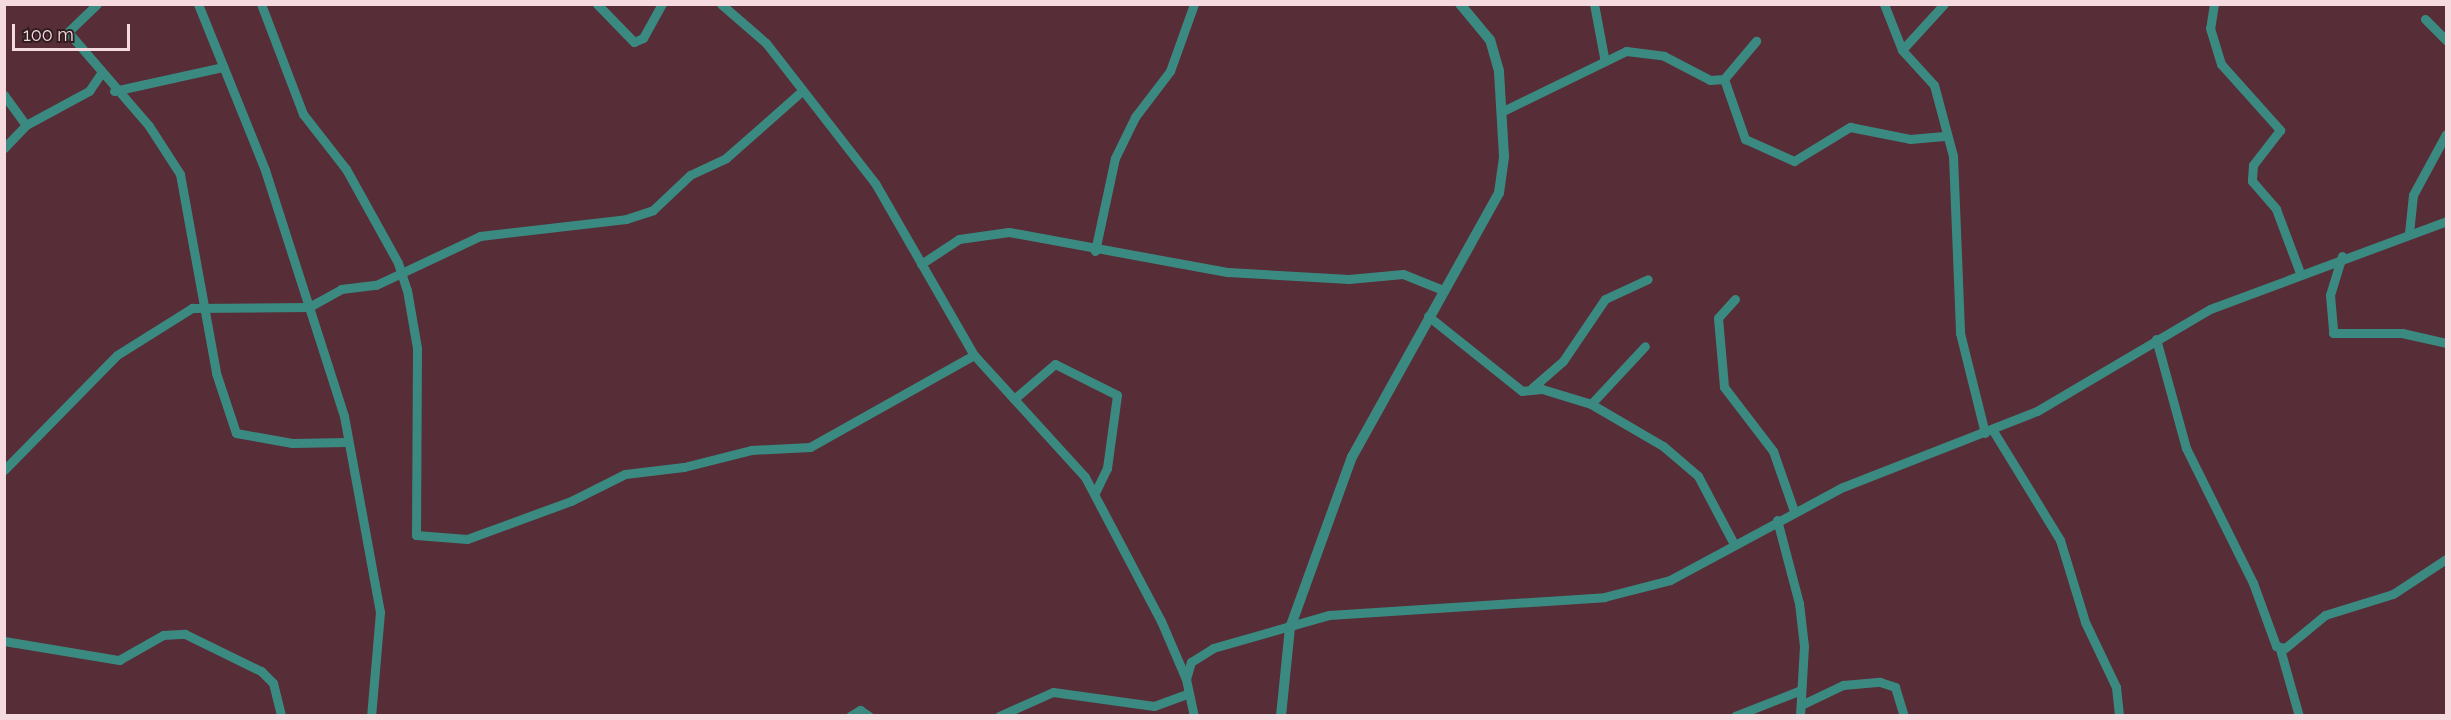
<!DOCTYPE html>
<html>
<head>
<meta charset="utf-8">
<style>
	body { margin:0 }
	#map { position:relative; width:2451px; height:720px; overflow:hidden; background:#572d37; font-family:Raleway,sans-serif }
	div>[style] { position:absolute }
	.minor>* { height:9px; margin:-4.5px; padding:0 4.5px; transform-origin:4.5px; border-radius:4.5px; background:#3b8a81 }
	.tertiary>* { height:10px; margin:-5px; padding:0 5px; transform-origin:5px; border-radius:5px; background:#3b8a81 }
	span { translate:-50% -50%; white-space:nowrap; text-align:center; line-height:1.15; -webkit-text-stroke:6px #301d21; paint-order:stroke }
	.frame { position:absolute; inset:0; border:6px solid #f5dadf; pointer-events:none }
	.scale { position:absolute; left:12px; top:24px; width:118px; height:27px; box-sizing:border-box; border:3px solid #f5dadf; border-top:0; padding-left:8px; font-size:18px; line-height:21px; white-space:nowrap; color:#f5dadf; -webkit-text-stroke:4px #301d21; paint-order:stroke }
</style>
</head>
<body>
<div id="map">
	<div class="minor">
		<i style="left:97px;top:4px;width:40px;rotate:136deg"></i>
		<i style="left:68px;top:32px;width:124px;rotate:49.2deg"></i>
		<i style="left:149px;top:126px;width:57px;rotate:57.1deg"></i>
		<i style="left:180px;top:174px;width:202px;rotate:79.7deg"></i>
		<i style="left:216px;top:373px;width:63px;rotate:71.6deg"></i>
		<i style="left:236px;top:433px;width:57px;rotate:10.1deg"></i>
		<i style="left:292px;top:443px;width:54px;rotate:-1.1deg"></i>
		<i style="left:198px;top:4px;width:179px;rotate:68deg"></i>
		<i style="left:265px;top:170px;width:258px;rotate:72.2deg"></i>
		<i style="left:344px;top:416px;width:199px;rotate:79.6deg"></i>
		<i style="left:380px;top:612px;width:104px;rotate:94.9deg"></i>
		<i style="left:261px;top:4px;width:118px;rotate:69.1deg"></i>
		<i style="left:303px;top:114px;width:70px;rotate:52deg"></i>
		<i style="left:346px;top:169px;width:107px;rotate:61deg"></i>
		<i style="left:398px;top:263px;width:28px;rotate:72deg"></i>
		<i style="left:407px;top:290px;width:59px;rotate:80.2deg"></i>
		<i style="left:417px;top:348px;width:187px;rotate:90.3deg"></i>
		<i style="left:416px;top:535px;width:51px;rotate:4.5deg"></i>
		<i style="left:467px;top:539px;width:111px;rotate:-20.1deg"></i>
		<i style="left:571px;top:501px;width:60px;rotate:-26.6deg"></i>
		<i style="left:625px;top:474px;width:59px;rotate:-6.8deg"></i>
		<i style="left:684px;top:467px;width:69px;rotate:-14.2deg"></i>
		<i style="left:751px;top:450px;width:59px;rotate:-2.9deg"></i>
		<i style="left:810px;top:447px;width:188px;rotate:-29.3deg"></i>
		<i style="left:597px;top:4px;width:53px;rotate:45.8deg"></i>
		<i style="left:634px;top:42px;width:10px;rotate:-24deg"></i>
		<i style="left:643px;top:38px;width:39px;rotate:-61deg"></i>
		<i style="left:721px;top:4px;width:60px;rotate:40.9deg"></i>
		<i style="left:766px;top:43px;width:177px;rotate:52.1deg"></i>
		<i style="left:875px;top:183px;width:198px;rotate:60.1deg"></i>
		<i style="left:974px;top:355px;width:165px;rotate:47.7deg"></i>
		<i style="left:1085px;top:477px;width:163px;rotate:62.2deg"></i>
		<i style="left:1161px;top:621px;width:63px;rotate:66.7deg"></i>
		<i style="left:1186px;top:679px;width:38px;rotate:78deg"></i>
		<i style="left:1594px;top:4px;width:54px;rotate:79.3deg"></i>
		<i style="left:1884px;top:4px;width:49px;rotate:68.6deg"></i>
		<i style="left:1902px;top:50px;width:47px;rotate:47.6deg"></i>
		<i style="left:1934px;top:85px;width:73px;rotate:75deg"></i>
		<i style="left:1953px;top:156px;width:177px;rotate:87.7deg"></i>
		<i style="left:1960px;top:333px;width:103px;rotate:76deg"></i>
		<i style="left:2214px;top:4px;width:24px;rotate:99deg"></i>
		<i style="left:2210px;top:28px;width:38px;rotate:73deg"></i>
		<i style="left:2221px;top:64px;width:89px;rotate:48.2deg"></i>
		<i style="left:2280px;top:130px;width:44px;rotate:127.6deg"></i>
		<i style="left:2253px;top:165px;width:16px;rotate:94deg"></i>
		<i style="left:2252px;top:181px;width:37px;rotate:49deg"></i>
		<i style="left:2276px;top:209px;width:68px;rotate:69.4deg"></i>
		<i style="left:2425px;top:19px;width:30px;rotate:45deg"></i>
		<i style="left:1902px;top:50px;width:62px;rotate:-47.6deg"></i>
		<i style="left:1724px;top:79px;width:64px;rotate:70.7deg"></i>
		<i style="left:1745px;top:139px;width:54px;rotate:24.2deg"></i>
		<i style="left:1794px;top:161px;width:66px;rotate:-31.3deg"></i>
		<i style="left:1850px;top:127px;width:61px;rotate:11.3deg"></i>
		<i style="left:1910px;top:139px;width:37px;rotate:-5deg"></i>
		<i style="left:114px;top:91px;width:112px;rotate:-12.4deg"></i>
		<i style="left:4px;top:95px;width:37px;rotate:54deg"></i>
		<i style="left:1503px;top:111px;width:137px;rotate:-26deg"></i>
		<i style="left:1626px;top:51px;width:38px;rotate:7deg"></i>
		<i style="left:1664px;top:56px;width:52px;rotate:27.6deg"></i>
		<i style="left:1710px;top:80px;width:14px;rotate:-4deg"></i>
		<i style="left:1724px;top:79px;width:50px;rotate:-49.9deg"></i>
		<i style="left:4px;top:148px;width:32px;rotate:-46deg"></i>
		<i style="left:26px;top:125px;width:72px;rotate:-28.4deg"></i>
		<i style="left:89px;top:91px;width:23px;rotate:-56deg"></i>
		<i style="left:2409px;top:233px;width:38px;rotate:-84deg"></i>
		<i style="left:2413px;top:195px;width:69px;rotate:-61.6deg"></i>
		<i style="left:1095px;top:251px;width:95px;rotate:-77.9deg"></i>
		<i style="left:1115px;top:158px;width:46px;rotate:-64deg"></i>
		<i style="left:1135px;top:117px;width:58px;rotate:-52.7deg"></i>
		<i style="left:1170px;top:71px;width:71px;rotate:-70.3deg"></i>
		<i style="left:2342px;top:256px;width:41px;rotate:107.1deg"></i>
		<i style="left:2330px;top:295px;width:38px;rotate:85deg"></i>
		<i style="left:2333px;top:333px;width:69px"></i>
		<i style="left:2402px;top:333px;width:45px;rotate:12.8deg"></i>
		<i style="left:921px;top:264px;width:45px;rotate:-33.3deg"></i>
		<i style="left:959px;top:239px;width:50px;rotate:-8deg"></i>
		<i style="left:1009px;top:232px;width:223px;rotate:10.4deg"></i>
		<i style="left:1228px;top:272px;width:121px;rotate:3.3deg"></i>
		<i style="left:1349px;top:279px;width:54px;rotate:-5.3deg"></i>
		<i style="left:1403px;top:274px;width:43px;rotate:21.8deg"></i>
		<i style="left:1735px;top:299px;width:25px;rotate:132deg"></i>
		<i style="left:1718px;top:318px;width:69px;rotate:85deg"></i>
		<i style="left:1724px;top:387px;width:81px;rotate:52.6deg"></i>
		<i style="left:1773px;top:451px;width:64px;rotate:70.7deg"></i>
		<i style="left:1428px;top:316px;width:120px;rotate:38.6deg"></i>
		<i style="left:1522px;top:391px;width:20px;rotate:-6deg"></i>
		<i style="left:1542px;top:389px;width:51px;rotate:17deg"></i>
		<i style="left:1591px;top:404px;width:83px;rotate:30.3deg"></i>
		<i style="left:1663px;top:446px;width:46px;rotate:40.6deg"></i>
		<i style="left:1698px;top:476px;width:77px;rotate:62.1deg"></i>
		<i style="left:2156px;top:339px;width:113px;rotate:74.6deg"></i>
		<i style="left:2186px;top:448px;width:151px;rotate:63.6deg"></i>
		<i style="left:2253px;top:583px;width:67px;rotate:69.9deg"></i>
		<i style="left:2276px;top:646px;width:9px;rotate:13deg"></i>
		<i style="left:2285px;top:648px;width:52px;rotate:-39.5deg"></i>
		<i style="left:2325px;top:615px;width:71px;rotate:-17.2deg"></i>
		<i style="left:2393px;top:594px;width:64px;rotate:-33.4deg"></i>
		<i style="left:1532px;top:388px;width:41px;rotate:-41.1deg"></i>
		<i style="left:1563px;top:361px;width:75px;rotate:-55.9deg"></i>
		<i style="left:1605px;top:299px;width:47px;rotate:-24.9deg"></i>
		<i style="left:1014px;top:399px;width:54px;rotate:-40.5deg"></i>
		<i style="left:1055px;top:364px;width:69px;rotate:26.6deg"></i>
		<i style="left:1117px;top:395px;width:74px;rotate:97.8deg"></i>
		<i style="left:1107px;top:468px;width:28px;rotate:116deg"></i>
		<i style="left:1591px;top:404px;width:79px;rotate:-47deg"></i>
		<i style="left:1992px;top:429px;width:130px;rotate:58.5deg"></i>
		<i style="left:2060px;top:540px;width:86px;rotate:73deg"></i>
		<i style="left:2085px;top:622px;width:72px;rotate:64.5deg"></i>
		<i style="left:2116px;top:687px;width:29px;rotate:84deg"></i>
		<i style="left:4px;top:470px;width:161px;rotate:-45.5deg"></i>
		<i style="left:117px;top:355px;width:89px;rotate:-32.1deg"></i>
		<i style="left:192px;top:308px;width:117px;rotate:-0.5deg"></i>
		<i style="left:309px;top:307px;width:37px;rotate:-29deg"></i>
		<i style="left:341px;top:289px;width:35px;rotate:-7deg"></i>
		<i style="left:376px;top:285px;width:115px;rotate:-25.2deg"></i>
		<i style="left:480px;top:236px;width:147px;rotate:-6.6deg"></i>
		<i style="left:626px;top:219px;width:28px;rotate:-18deg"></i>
		<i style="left:653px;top:210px;width:51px;rotate:-43.4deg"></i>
		<i style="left:690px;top:175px;width:40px;rotate:-25deg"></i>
		<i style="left:726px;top:158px;width:101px;rotate:-41.4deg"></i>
		<i style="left:1777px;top:520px;width:86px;rotate:75.2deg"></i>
		<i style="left:1799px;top:603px;width:43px;rotate:83.4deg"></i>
		<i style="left:1804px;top:646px;width:70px;rotate:93.3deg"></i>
		<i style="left:4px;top:641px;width:117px;rotate:9.4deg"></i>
		<i style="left:119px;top:660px;width:51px;rotate:-29.6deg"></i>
		<i style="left:163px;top:635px;width:22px;rotate:-3deg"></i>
		<i style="left:185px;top:634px;width:85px;rotate:26deg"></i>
		<i style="left:261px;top:671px;width:17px;rotate:45deg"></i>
		<i style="left:273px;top:683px;width:34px;rotate:76deg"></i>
		<i style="left:2280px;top:649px;width:70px;rotate:74.2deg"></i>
		<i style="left:1186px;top:679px;width:18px;rotate:-74deg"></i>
		<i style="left:1191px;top:662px;width:26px;rotate:-32deg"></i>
		<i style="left:1213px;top:648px;width:121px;rotate:-15.9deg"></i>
		<i style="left:1329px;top:615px;width:276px;rotate:-3.7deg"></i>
		<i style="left:1604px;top:597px;width:68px;rotate:-14.4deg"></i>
		<i style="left:1670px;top:580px;width:196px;rotate:-28.3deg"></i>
		<i style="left:1843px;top:487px;width:208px;rotate:-21.4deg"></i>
		<i style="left:2037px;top:411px;width:201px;rotate:-30.5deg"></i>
		<i style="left:2210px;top:309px;width:252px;rotate:-20.4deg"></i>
		<i style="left:1801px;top:705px;width:47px;rotate:-25.5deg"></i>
		<i style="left:1843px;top:685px;width:37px;rotate:-5deg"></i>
		<i style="left:1880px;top:682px;width:16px;rotate:18deg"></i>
		<i style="left:1895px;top:687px;width:30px;rotate:73deg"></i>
		<i style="left:850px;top:716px;width:12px;rotate:-31deg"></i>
		<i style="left:860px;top:710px;width:11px;rotate:34deg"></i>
		<i style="left:999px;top:716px;width:59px;rotate:-24deg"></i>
		<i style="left:1053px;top:692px;width:102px;rotate:7.9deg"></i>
		<i style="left:1154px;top:706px;width:37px;rotate:-20deg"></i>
		<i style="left:1735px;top:716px;width:71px;rotate:-21.5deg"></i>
	</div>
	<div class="tertiary">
		<i style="left:1281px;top:716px;width:88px;rotate:-84.2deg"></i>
		<i style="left:1290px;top:628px;width:182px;rotate:-70.1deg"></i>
		<i style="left:1352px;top:457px;width:302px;rotate:-60.9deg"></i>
		<i style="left:1499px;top:193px;width:37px;rotate:-82deg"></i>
		<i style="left:1504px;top:156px;width:85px;rotate:-93.4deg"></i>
		<i style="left:1499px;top:71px;width:32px;rotate:-106deg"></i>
		<i style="left:1490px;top:40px;width:47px;rotate:-129.8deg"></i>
	</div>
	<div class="frame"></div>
	<div class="scale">100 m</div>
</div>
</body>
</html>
